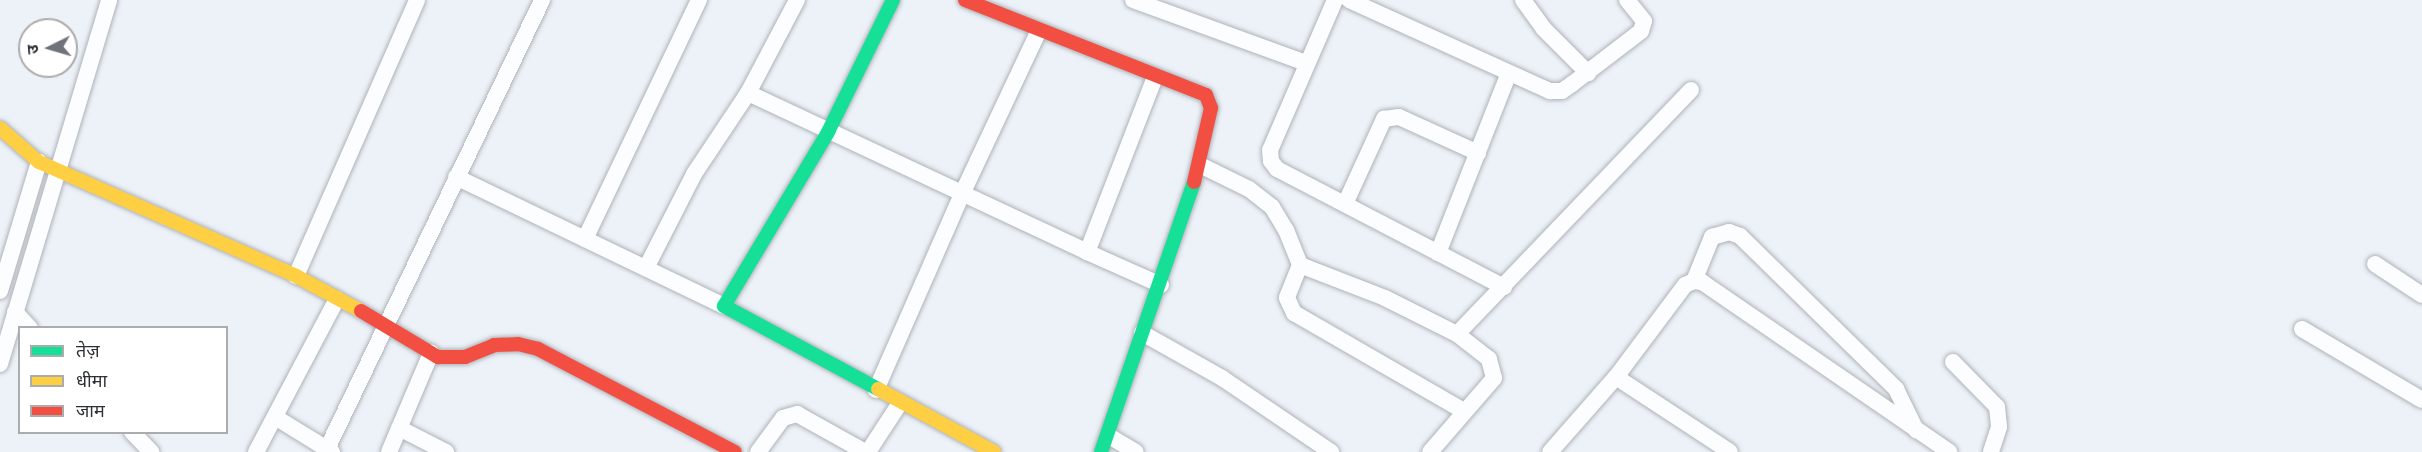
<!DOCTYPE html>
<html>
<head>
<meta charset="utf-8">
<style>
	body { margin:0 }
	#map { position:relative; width:2422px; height:452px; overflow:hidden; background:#edf2f9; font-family:"PT Serif","Noto Sans Devanagari",serif }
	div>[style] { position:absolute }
	.roads { filter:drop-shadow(0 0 2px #afb3b8) drop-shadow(0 0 2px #afb3b8) }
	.street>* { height:16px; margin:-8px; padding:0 8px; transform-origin:8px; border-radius:8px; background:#fcfdfe }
	.fast>* { height:14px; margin:-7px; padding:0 7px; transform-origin:7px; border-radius:7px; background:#16e098 }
	.slow>* { height:14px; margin:-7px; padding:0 7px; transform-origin:7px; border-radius:7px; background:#ffcf43 }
	.jam>* { height:14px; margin:-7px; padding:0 7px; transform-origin:7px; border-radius:7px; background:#f24e42 }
	span { translate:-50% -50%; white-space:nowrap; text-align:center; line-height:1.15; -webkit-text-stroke:5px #fff; paint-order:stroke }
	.legend { position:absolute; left:18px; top:326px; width:210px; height:108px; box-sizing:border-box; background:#fff; border:2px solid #abacae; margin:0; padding:8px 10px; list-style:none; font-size:18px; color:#2c3035 }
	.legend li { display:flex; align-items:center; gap:12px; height:30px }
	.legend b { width:30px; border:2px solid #abacae }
	.north { position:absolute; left:18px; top:18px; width:60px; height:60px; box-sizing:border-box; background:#fff; border:2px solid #abacae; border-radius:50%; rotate:265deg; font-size:16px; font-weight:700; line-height:24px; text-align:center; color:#2c3035 }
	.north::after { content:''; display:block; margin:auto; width:21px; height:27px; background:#70747a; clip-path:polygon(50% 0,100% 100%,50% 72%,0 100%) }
</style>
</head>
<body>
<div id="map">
	<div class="roads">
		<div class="street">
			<i style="left:1133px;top:0;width:184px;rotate:20deg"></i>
			<i style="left:1335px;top:0;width:163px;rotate:113.4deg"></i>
			<i style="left:1270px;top:150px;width:11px;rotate:85deg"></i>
			<i style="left:1271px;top:161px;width:10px;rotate:53deg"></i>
			<i style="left:1277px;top:169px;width:256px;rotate:27.5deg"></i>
			<i style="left:1349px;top:0;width:221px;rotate:24.4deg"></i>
			<i style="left:1550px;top:91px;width:12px"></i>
			<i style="left:1562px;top:91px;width:12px;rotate:-35deg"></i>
			<i style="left:1572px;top:84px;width:87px;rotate:-37.5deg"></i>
			<i style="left:1641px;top:31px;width:10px;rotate:-73deg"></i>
			<i style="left:1644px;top:21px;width:27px;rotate:-129deg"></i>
			<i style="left:1523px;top:0;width:34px;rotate:54deg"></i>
			<i style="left:1543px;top:28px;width:64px;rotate:45deg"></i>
			<i style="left:1155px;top:77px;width:188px;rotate:111.2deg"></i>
			<i style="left:1087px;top:252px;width:81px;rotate:24deg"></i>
			<i style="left:748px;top:93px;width:374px;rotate:25.1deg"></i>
			<i style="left:1200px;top:165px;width:55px;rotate:26.1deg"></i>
			<i style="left:1249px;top:189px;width:29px;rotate:38deg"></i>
			<i style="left:1272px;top:207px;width:27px;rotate:59deg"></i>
			<i style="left:1286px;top:230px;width:38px;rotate:68deg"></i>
			<i style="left:1300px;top:265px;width:35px;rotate:112deg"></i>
			<i style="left:1287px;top:298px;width:17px;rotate:65deg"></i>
			<i style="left:1294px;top:313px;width:196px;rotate:30deg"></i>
			<i style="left:456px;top:177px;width:297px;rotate:25.7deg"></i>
			<i style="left:1345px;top:204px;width:94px;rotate:-65.4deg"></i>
			<i style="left:1384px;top:119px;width:15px;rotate:-8deg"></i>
			<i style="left:1399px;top:117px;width:87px;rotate:24.5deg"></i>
			<i style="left:585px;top:239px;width:265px;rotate:-64.5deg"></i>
			<i style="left:1438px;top:253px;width:193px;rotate:-68.5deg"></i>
			<i style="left:2375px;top:264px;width:56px;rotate:33.4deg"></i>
			<i style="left:1300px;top:265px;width:91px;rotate:21.2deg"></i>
			<i style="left:1385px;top:298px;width:80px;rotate:26.6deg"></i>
			<i style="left:646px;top:268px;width:106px;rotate:-62.9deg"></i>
			<i style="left:694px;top:174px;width:97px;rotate:-56.3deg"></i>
			<i style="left:748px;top:93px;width:105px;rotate:-62.2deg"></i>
			<i style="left:296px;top:276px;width:301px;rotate:-66.3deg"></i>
			<i style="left:1694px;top:281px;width:48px;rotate:-67.8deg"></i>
			<i style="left:1712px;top:237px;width:18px;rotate:-16deg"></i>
			<i style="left:1729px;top:232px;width:12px;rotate:20deg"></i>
			<i style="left:1740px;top:236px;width:219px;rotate:44.4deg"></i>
			<i style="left:1896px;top:389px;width:46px;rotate:64deg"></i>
			<i style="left:0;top:291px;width:135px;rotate:-73.2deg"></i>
			<i style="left:15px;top:312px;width:22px;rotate:47deg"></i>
			<i style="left:2302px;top:329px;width:139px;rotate:30.6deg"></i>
			<i style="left:1142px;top:333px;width:92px;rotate:29.4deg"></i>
			<i style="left:1222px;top:378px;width:132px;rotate:34.2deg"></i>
			<i style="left:1953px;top:362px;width:63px;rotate:45.6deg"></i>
			<i style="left:1997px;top:407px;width:20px;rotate:84deg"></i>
			<i style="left:1999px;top:427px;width:26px;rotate:108deg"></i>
			<i style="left:0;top:364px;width:380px;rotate:-73.3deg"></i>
			<i style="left:1616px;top:377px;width:136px;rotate:33.3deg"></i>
			<i style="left:876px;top:390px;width:214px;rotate:-66.3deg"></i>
			<i style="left:962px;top:194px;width:181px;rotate:-64.8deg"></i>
			<i style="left:275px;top:417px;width:67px;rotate:31.6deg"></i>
			<i style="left:399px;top:428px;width:53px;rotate:27.1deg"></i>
			<i style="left:132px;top:432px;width:28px;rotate:46deg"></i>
			<i style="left:1109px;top:436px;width:31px;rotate:31deg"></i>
			<i style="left:327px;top:449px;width:498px;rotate:-64.4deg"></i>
			<i style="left:256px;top:452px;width:173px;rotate:-62.1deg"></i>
			<i style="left:389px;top:452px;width:108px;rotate:-67deg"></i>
			<i style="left:758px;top:452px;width:42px;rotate:-53.7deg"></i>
			<i style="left:783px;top:418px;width:15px;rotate:-16deg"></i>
			<i style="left:797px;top:414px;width:78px;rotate:29.2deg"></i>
			<i style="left:868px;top:452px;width:59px;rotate:-56.9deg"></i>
			<i style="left:1430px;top:452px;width:98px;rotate:-49.1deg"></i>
			<i style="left:1494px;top:378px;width:20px;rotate:-105deg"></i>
			<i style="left:1489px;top:359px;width:41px;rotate:-142deg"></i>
			<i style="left:1457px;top:334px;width:338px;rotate:-46.2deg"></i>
			<i style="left:1550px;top:452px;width:100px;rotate:-48.7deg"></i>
			<i style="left:1616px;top:377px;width:115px;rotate:-53.1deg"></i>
			<i style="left:1685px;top:285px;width:10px;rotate:-24deg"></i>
			<i style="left:1694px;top:281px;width:8px;rotate:7deg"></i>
			<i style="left:1702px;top:282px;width:300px;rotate:34.5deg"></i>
		</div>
		<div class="fast">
			<i style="left:878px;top:389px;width:175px;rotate:-151.7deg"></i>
			<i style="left:724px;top:306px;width:203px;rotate:-59.1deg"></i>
			<i style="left:828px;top:132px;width:147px;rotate:-63.8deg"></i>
			<i style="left:1101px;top:452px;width:286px;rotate:-71deg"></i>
		</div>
		<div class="slow">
			<i style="left:0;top:128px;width:52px;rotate:41.1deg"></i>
			<i style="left:39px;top:162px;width:281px;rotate:23.9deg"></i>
			<i style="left:296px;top:276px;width:74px;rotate:28.3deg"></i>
			<i style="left:878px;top:389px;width:132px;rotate:28.5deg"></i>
		</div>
		<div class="jam">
			<i style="left:965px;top:0;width:259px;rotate:21.5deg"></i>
			<i style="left:1206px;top:95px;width:14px;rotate:69deg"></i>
			<i style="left:1211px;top:108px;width:76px;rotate:102.9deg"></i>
			<i style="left:361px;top:311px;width:90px;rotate:30.9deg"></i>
			<i style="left:438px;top:357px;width:27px"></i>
			<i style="left:465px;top:357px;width:31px;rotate:-22deg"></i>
			<i style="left:494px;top:345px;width:24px;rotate:-2deg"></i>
			<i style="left:518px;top:344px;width:21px;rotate:14deg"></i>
			<i style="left:538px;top:349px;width:222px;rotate:27.6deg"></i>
		</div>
	</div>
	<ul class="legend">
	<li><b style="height:8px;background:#16e098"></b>तेज़</li>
	<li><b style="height:8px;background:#ffcf43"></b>धीमा</li>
	<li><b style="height:8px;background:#f24e42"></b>जाम</li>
	</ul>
	<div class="north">उ</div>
</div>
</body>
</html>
